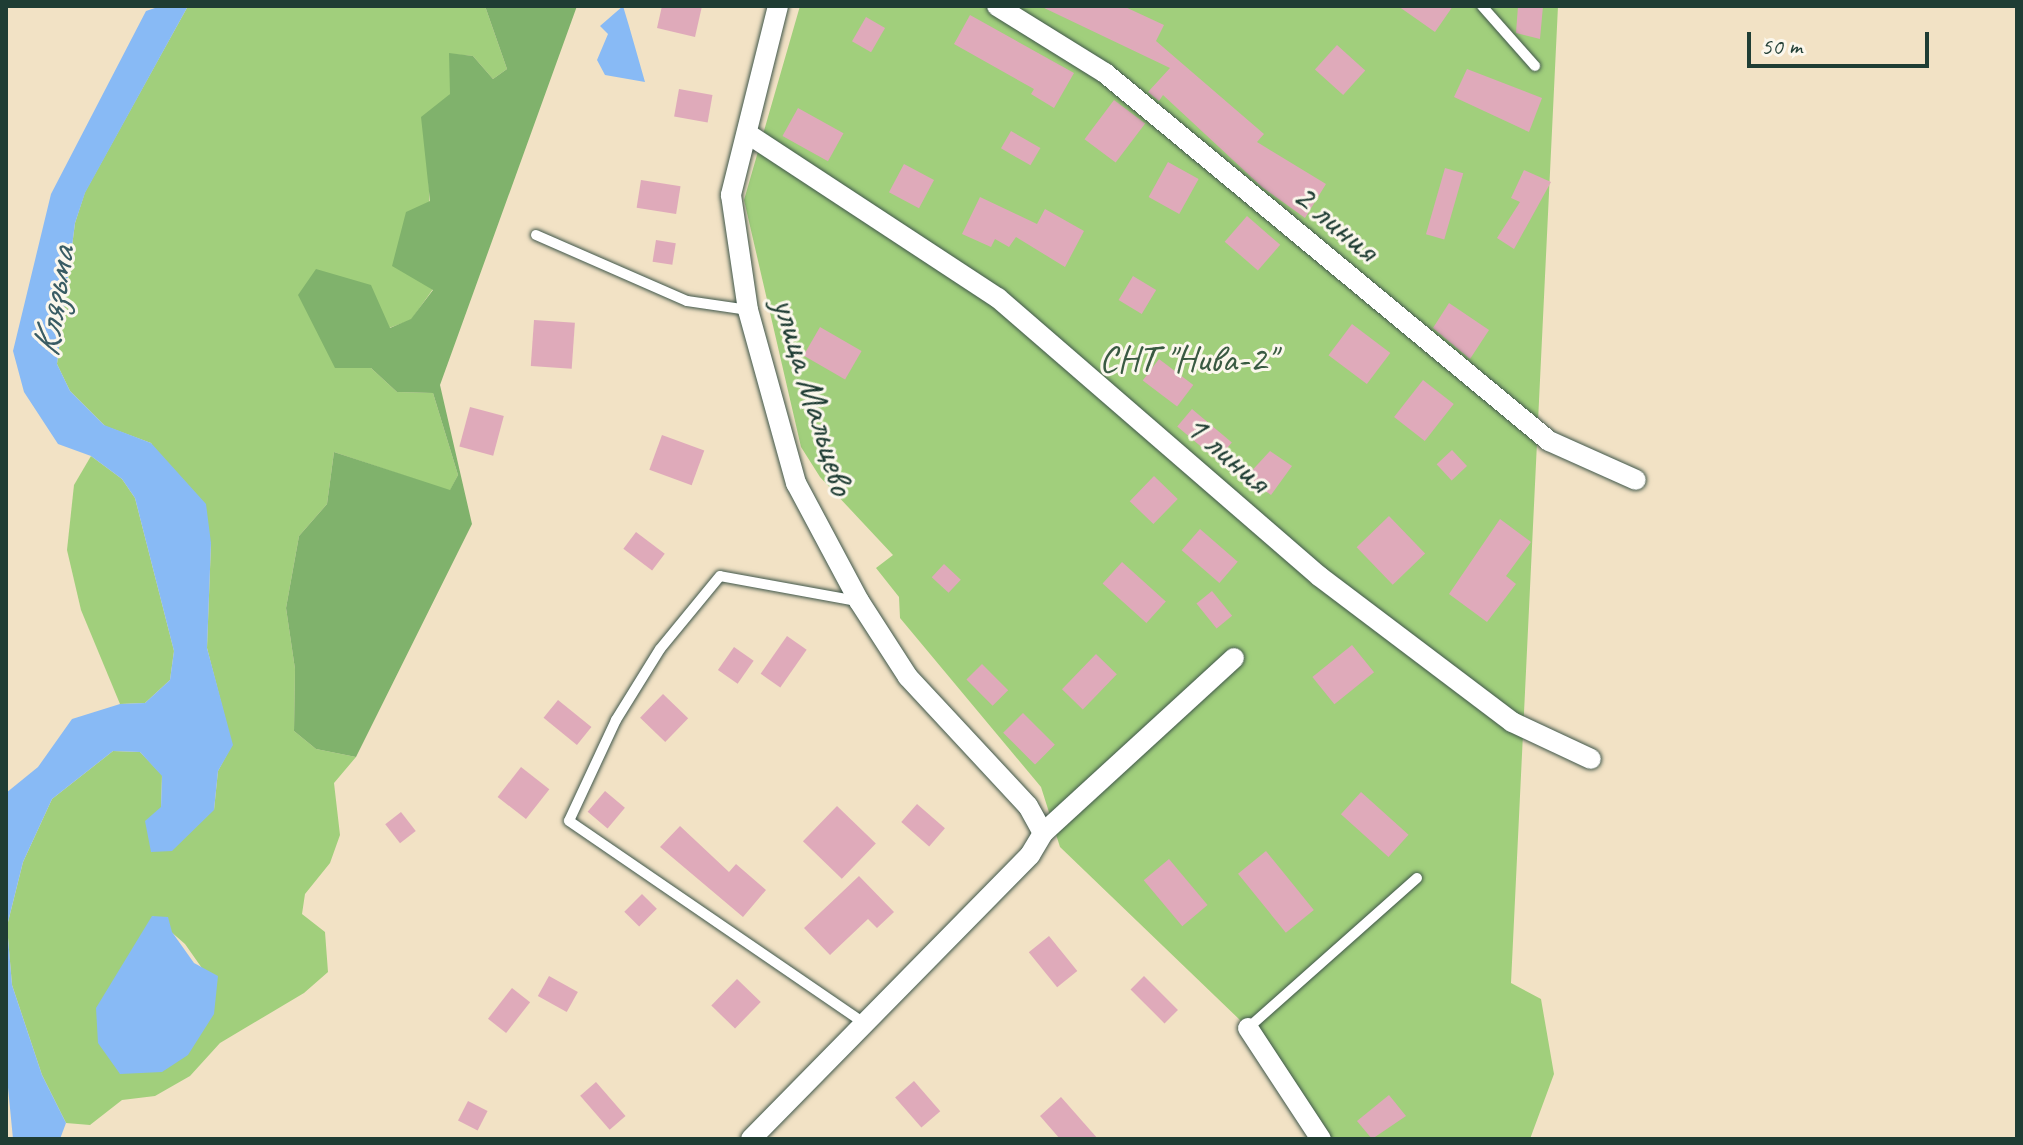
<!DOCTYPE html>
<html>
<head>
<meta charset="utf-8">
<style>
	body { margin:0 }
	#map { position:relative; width:2023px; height:1145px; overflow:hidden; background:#f2e2c5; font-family:Caveat,sans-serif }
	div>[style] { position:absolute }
	.green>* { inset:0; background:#a1cf7c }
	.forest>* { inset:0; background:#80b26c }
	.water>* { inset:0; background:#88baf5 }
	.building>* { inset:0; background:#dfaaba; transform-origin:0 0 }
	.roads { filter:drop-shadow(0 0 2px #3f564a) drop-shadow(0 0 2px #3f564a) }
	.service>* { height:10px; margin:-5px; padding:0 5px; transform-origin:5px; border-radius:5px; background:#fff }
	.minor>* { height:20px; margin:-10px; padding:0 10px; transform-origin:10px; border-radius:10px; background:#fff }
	span { translate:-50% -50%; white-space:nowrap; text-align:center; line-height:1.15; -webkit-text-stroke:6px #fbf7ec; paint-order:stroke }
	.street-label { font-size:38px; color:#1f3d34 }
	.park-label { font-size:38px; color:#395a42 }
	.water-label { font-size:40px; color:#395c64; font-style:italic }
	.frame { position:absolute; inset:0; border:8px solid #1f3d34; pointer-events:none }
	.scale { position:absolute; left:1747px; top:32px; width:182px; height:36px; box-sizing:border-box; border:4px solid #1f3d34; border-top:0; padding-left:10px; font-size:24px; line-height:28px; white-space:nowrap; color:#1f3d34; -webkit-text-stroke:6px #fbf7ec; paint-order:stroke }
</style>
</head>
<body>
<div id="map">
	<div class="green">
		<i style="clip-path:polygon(evenodd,188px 6px,485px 6px,507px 69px,493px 79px,473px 56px,450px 54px,450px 94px,428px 165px,433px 289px,411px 320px,389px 328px,371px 368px,397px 392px,433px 393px,458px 475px,450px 491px,334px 452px,327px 504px,299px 536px,286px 608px,295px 669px,294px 731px,316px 749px,356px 757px,334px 783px,340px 835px,330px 863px,305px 894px,302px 914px,325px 932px,328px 972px,304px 993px,220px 1043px,190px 1076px,155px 1096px,122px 1100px,90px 1125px,66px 1123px,42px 1075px,12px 985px,7px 926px,23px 862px,52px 799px,113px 751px,140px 752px,162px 775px,161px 807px,214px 810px,218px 771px,232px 745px,207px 648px,211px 543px,151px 443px,105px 426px,70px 391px,57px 364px,75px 223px,85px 192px,188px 6px,153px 916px,185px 944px,204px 971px,123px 967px,153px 916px)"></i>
		<i style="clip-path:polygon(800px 6px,1558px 6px,1511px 983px,1541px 999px,1554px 1074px,1530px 1139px,1327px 1139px,1252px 1017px,1241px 1021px,1060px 847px,1041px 787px,900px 618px,899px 597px,876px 568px,893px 555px,820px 477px,801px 447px,744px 200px)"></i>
		<i style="clip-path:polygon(91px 456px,122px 479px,135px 498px,174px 651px,170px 680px,145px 703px,120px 704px,81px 610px,67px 550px,74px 485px)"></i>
	</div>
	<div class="forest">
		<i style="clip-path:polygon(485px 6px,577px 6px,440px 385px,472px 524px,356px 757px,316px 749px,294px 731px,295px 669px,286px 608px,299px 536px,327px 504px,334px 452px,450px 490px,458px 475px,433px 393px,397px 392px,371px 368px,335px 368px,298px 295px,316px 269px,371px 285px,390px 328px,411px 319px,433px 290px,392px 266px,406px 212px,430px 201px,421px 117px,450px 94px,449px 53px,473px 56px,493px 79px,507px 69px)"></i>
	</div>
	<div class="water">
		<i style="clip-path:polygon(161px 6px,188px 6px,85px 193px,75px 223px,57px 364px,70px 391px,104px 425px,151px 443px,206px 504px,211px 543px,207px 648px,233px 745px,218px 771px,214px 810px,172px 851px,151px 852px,145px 821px,161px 807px,162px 776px,140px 752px,113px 751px,52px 799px,23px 862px,7px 926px,12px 985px,42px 1075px,66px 1123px,60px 1139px,13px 1139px,6px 1067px,6px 793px,38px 767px,72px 719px,120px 704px,145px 703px,170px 680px,174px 651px,135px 498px,122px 479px,91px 456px,58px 444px,24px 392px,13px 351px,51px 194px,146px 11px)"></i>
		<i style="clip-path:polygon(623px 6px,629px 26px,645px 82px,605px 75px,597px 60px,608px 34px,600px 26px)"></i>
		<i style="clip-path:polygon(152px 916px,168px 917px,172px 932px,194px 963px,218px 976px,214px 1014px,188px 1055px,162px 1072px,120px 1074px,98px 1043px,96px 1008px)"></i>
	</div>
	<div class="building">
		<i style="clip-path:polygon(662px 6px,702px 6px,695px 37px,657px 28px)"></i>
		<i style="clip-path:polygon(1040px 6px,1123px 6px,1164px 25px,1156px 41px,1264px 134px,1257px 142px,1326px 184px,1305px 218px,1262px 187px,1163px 95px,1159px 101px,1148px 92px,1170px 68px)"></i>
		<i style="clip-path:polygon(1398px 6px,1453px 6px,1435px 32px)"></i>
		<i style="clip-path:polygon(1518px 6px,1543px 6px,1540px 39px,1516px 33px)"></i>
		<i style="clip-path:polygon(970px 15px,1074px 73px,1054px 108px,1031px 94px,1034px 89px,954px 44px)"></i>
		<i style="left:866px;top:17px;width:22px;height:28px;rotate:30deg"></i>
		<i style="left:1337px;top:45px;width:38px;height:33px;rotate:42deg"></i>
		<i style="clip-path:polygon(1467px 69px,1542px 98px,1529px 132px,1454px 97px)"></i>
		<i style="left:679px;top:89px;width:34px;height:28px;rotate:10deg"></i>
		<i style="left:1114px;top:100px;width:39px;height:49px;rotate:37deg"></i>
		<i style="left:798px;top:108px;width:52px;height:32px;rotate:29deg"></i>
		<i style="left:1011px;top:131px;width:34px;height:20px;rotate:30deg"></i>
		<i style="left:1168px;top:162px;width:35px;height:40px;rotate:29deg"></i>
		<i style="left:904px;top:164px;width:34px;height:32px;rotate:28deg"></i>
		<i style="left:1445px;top:168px;width:19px;height:69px;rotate:16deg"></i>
		<i style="clip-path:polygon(1524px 170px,1551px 182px,1514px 249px,1497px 238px,1520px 202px,1511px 198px)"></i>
		<i style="left:641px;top:180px;width:40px;height:28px;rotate:9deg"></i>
		<i style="clip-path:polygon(980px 197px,1037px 224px,1045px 209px,1084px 231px,1065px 267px,1016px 237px,1009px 247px,995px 239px,991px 247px,962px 234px)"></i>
		<i style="left:1247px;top:216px;width:44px;height:34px;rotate:41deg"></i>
		<i style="left:656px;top:240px;width:20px;height:22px;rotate:9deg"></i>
		<i style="left:1133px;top:276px;width:27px;height:28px;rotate:31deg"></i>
		<i style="clip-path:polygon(1449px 303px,1489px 330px,1470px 359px,1433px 328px)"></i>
		<i style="left:534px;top:320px;width:41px;height:46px;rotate:4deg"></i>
		<i style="left:1352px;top:324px;width:48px;height:39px;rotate:37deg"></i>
		<i style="left:820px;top:327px;width:48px;height:33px;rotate:30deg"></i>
		<i style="left:1159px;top:359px;width:43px;height:27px;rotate:37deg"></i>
		<i style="left:1423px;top:380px;width:39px;height:47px;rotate:38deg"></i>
		<i style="left:470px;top:407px;width:35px;height:41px;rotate:15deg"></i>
		<i style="left:1192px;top:409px;width:52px;height:23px;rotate:40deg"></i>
		<i style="left:662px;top:435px;width:45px;height:37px;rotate:20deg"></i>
		<i style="left:1452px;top:450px;width:22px;height:21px;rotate:47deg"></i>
		<i style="clip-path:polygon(1270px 451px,1292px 466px,1271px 495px,1246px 477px)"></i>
		<i style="left:1154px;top:476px;width:33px;height:35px;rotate:44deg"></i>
		<i style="left:1389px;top:516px;width:52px;height:45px;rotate:46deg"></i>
		<i style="clip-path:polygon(1500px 519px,1531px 542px,1506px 576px,1516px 584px,1487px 622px,1449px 594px)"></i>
		<i style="left:1200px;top:529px;width:50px;height:28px;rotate:41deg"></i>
		<i style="left:636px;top:532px;width:36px;height:21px;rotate:37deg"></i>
		<i style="left:1122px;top:562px;width:59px;height:29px;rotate:42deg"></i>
		<i style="left:944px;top:564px;width:23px;height:18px;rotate:43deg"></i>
		<i style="left:1212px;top:591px;width:32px;height:20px;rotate:51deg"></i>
		<i style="left:787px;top:636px;width:24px;height:46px;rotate:35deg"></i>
		<i style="left:1352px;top:645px;width:35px;height:51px;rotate:51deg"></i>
		<i style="left:734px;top:647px;width:24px;height:28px;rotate:35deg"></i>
		<i style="left:1096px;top:654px;width:29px;height:49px;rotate:44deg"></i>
		<i style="left:982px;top:664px;width:37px;height:22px;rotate:45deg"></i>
		<i style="left:663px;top:694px;width:35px;height:33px;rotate:44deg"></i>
		<i style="left:558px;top:700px;width:43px;height:23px;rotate:39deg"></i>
		<i style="left:1023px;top:713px;width:45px;height:28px;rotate:45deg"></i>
		<i style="left:521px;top:767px;width:36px;height:38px;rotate:38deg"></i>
		<i style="left:605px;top:791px;width:26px;height:27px;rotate:40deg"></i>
		<i style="left:1361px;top:792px;width:64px;height:30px;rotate:42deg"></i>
		<i style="left:917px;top:804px;width:37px;height:24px;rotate:41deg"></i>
		<i style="left:837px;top:806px;width:54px;height:49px;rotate:44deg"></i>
		<i style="left:401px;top:812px;width:24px;height:20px;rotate:52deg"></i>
		<i style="clip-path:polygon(680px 826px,729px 872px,736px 864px,766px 890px,743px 917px,660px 847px)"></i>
		<i style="left:1266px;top:851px;width:76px;height:36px;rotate:51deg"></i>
		<i style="left:1169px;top:859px;width:60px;height:33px;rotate:50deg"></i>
		<i style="clip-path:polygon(859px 876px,894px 912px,877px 928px,868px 919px,830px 955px,804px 928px)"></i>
		<i style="left:642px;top:894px;width:21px;height:25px;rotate:45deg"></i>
		<i style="left:1049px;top:936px;width:45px;height:26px;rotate:51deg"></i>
		<i style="left:549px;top:976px;width:33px;height:23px;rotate:29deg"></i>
		<i style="left:1144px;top:976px;width:48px;height:19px;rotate:45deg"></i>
		<i style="left:737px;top:979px;width:33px;height:37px;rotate:44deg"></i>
		<i style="left:512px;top:988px;width:23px;height:39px;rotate:38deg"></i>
		<i style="left:914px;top:1081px;width:40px;height:25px;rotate:49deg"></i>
		<i style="left:596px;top:1082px;width:45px;height:21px;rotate:49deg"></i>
		<i style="clip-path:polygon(1389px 1095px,1406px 1116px,1372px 1139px,1357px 1121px)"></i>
		<i style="clip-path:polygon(1061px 1097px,1098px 1139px,1060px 1139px,1040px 1116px)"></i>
		<i style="left:468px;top:1101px;width:22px;height:22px;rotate:27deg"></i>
	</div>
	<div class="roads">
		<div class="service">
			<i style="left:1482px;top:6px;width:80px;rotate:48.5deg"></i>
			<i style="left:536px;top:235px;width:165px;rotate:23.6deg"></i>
			<i style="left:687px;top:301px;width:62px;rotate:8.4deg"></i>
			<i style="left:857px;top:601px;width:139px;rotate:-169.7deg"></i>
			<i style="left:720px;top:576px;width:94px;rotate:129.4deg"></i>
			<i style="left:660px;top:649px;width:84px;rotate:121.8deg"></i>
			<i style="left:616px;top:720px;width:111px;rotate:115deg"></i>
			<i style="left:569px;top:821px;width:358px;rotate:34.4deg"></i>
			<i style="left:1248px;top:1028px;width:226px;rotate:-41.6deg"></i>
		</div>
		<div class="minor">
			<i style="left:778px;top:6px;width:195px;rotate:104deg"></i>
			<i style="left:731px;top:195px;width:116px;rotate:81.6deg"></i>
			<i style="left:748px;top:310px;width:180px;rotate:74.5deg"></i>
			<i style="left:796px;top:483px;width:134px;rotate:61.9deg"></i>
			<i style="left:859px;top:601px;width:90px;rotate:57.2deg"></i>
			<i style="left:908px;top:677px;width:176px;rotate:47.1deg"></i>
			<i style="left:1028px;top:806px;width:31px;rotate:61deg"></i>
			<i style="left:997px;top:6px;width:127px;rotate:31.8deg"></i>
			<i style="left:1105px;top:73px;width:577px;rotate:39.65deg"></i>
			<i style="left:1549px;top:441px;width:95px;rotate:24.1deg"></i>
			<i style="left:748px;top:134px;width:299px;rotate:33.3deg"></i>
			<i style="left:998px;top:298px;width:425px;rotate:40.9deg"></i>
			<i style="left:1319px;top:576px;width:242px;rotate:37.1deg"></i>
			<i style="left:1512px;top:722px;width:87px;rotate:25.1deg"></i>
			<i style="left:1248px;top:1028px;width:133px;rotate:56.7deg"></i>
			<i style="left:751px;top:1139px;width:398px;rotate:-45.5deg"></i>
			<i style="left:1030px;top:855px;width:26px;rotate:-59deg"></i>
			<i style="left:1043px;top:833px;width:259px;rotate:-42.5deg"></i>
		</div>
	</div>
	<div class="street-label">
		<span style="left:1336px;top:222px;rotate:40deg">2 линия</span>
		<span style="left:814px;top:396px;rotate:73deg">улица Мальцево</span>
		<span style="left:1228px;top:453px;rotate:41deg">1 линия</span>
	</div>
	<div class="park-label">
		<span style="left:1187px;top:359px">СНТ "Нива-2"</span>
	</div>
	<div class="water-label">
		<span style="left:53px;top:302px;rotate:-81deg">Клязьма</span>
	</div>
	<div class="frame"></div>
	<div class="scale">50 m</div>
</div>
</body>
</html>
